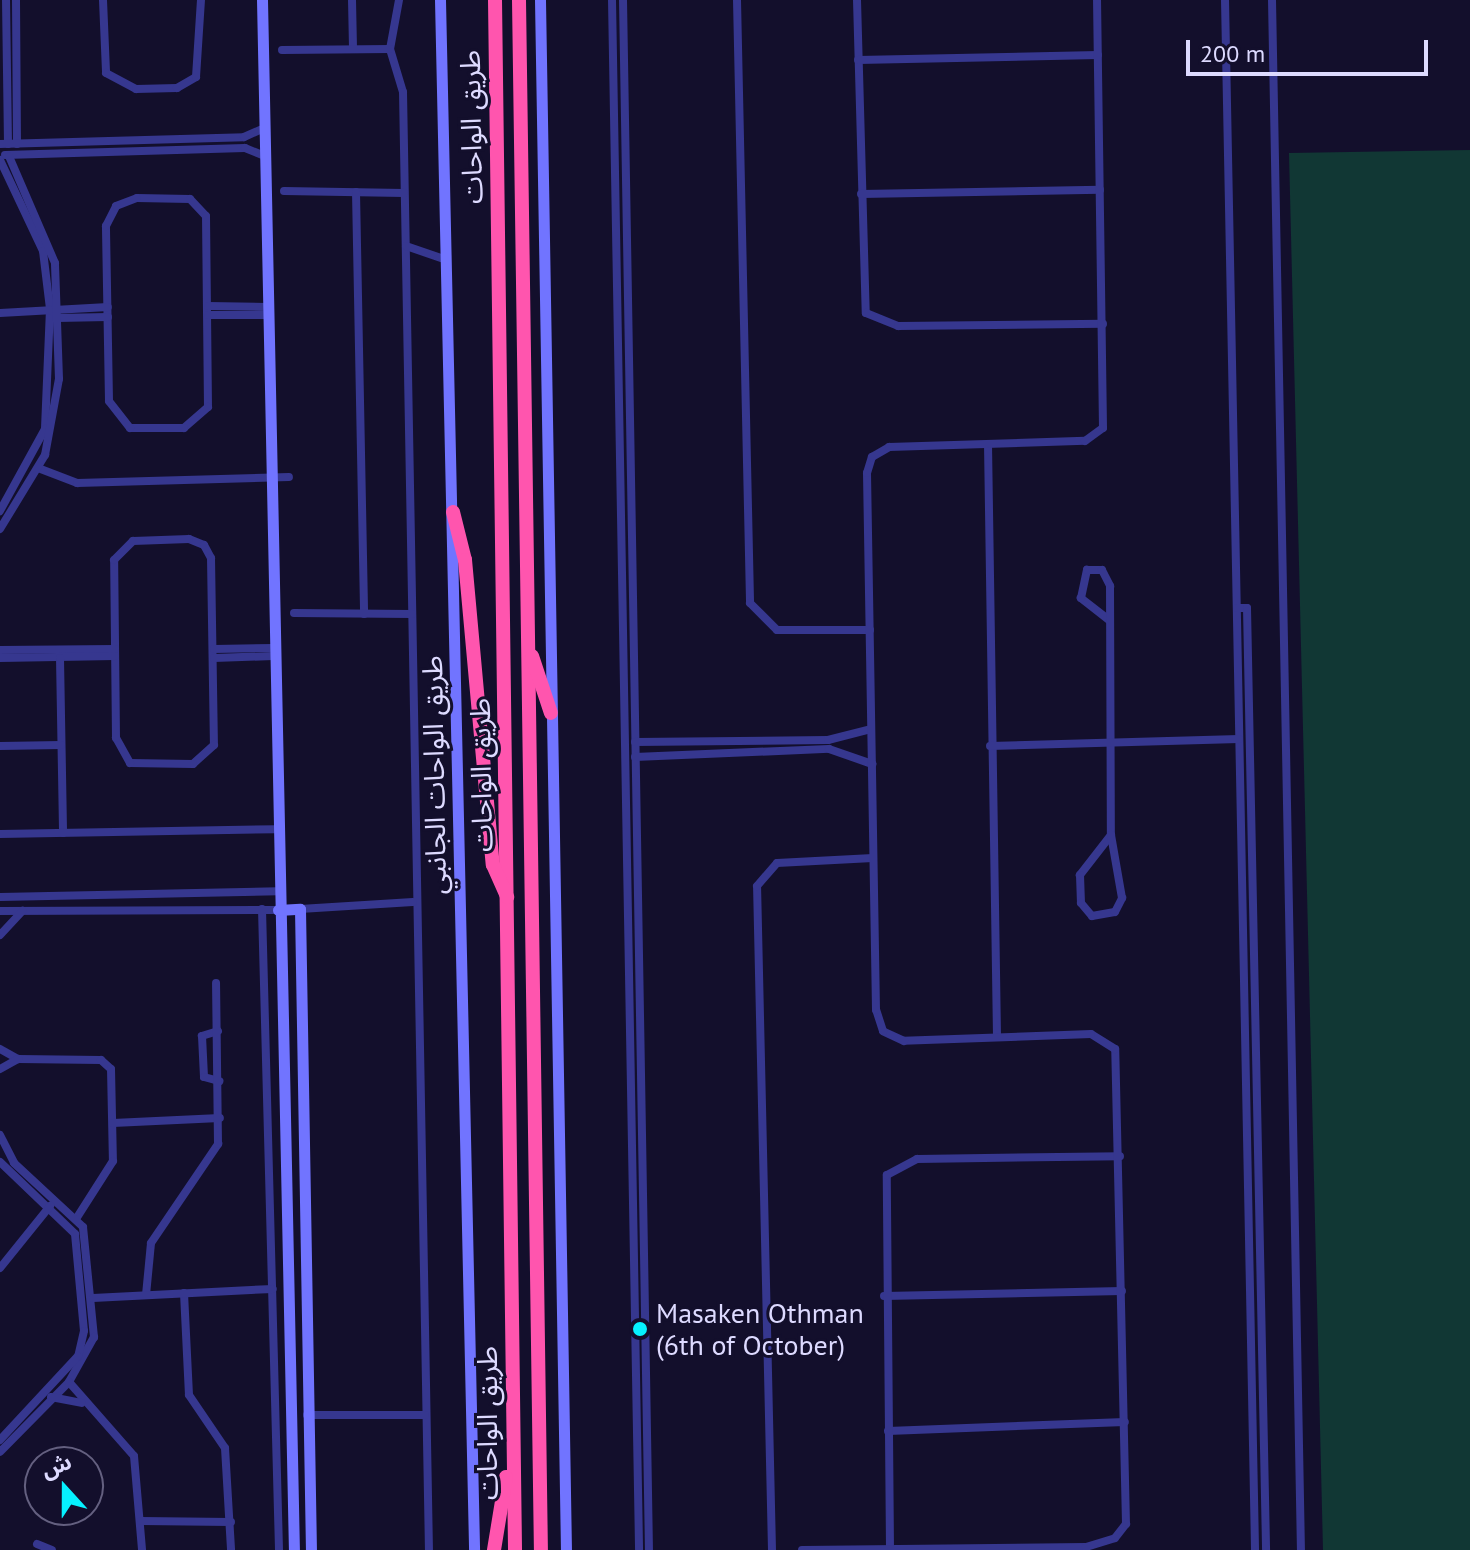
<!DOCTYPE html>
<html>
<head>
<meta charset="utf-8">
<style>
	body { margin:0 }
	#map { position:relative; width:1470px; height:1550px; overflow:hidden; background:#130f2c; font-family:"PT Sans","Noto Sans Arabic",sans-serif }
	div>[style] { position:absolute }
	.green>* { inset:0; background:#113734 }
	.street>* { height:8px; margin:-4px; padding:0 4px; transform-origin:4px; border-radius:4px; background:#36378f }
	.secondary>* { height:11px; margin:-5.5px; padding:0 5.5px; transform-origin:5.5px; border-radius:5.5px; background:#7174ff }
	.highway>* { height:14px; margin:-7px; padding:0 7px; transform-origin:7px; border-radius:7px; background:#ff55ae }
	.dots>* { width:22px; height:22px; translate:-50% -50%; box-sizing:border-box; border:4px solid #130f2c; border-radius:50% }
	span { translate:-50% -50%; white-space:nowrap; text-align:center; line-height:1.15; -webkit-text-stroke:6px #130f2c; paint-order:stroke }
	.street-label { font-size:28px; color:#dddaff }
	.poi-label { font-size:28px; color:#dddaff }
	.left { translate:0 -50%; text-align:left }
	.north { position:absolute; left:24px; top:1446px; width:80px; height:80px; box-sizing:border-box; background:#130f2c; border:2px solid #646080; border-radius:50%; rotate:339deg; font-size:22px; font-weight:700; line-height:32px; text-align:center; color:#dddaff }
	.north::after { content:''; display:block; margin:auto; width:28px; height:36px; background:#06f1ff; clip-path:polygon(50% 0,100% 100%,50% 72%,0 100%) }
	.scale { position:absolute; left:1186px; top:40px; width:242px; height:36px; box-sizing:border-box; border:4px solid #dddaff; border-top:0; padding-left:10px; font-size:24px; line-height:28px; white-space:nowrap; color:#dddaff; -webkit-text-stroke:6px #130f2c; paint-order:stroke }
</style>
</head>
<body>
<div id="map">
	<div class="green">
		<i style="clip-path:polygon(1470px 150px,1470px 1550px,1323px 1550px,1289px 153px)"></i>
	</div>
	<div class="street">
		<i style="left:6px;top:0;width:144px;rotate:89.2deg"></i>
		<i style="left:16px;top:0;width:144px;rotate:89.6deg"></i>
		<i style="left:103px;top:0;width:73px;rotate:87.6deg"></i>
		<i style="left:106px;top:73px;width:34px;rotate:28deg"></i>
		<i style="left:136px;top:89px;width:41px;rotate:-1.4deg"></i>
		<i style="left:177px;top:88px;width:22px;rotate:-30deg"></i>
		<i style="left:196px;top:77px;width:77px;rotate:-86.3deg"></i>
		<i style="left:352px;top:0;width:49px;rotate:88.8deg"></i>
		<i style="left:399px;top:0;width:50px;rotate:100.4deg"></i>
		<i style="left:390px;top:49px;width:45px;rotate:73.2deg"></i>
		<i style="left:403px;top:92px;width:1458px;rotate:88.98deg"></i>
		<i style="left:612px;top:0;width:1550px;rotate:89deg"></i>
		<i style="left:623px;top:0;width:1550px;rotate:89.04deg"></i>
		<i style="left:737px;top:0;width:603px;rotate:88.76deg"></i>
		<i style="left:750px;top:603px;width:38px;rotate:45deg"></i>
		<i style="left:777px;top:630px;width:93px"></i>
		<i style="left:857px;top:0;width:313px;rotate:88.4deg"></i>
		<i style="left:866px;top:313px;width:35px;rotate:22deg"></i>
		<i style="left:898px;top:326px;width:205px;rotate:-0.6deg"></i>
		<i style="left:1225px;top:0;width:1550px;rotate:88.89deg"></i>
		<i style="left:1272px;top:0;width:1550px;rotate:88.93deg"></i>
		<i style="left:282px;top:50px;width:108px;rotate:-0.5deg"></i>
		<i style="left:858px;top:60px;width:240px;rotate:-1.2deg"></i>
		<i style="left:0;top:144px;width:244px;rotate:-1.6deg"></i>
		<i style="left:244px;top:137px;width:22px;rotate:-24deg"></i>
		<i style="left:5px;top:155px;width:240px;rotate:-1.7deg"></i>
		<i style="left:245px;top:148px;width:22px;rotate:22deg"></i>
		<i style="left:0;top:160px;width:101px;rotate:64.7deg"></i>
		<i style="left:43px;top:251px;width:58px;rotate:83.1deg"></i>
		<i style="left:50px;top:309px;width:120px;rotate:92.4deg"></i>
		<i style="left:45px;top:429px;width:94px;rotate:118.8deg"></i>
		<i style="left:284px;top:191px;width:120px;rotate:1deg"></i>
		<i style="left:356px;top:192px;width:422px;rotate:88.9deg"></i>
		<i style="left:861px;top:194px;width:239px;rotate:-1deg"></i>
		<i style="left:137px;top:198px;width:53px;rotate:1.1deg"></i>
		<i style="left:190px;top:199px;width:23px;rotate:47deg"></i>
		<i style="left:206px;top:216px;width:191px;rotate:89.4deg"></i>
		<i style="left:208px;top:407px;width:32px;rotate:139deg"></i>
		<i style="left:184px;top:428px;width:54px;rotate:180deg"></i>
		<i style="left:130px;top:428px;width:34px;rotate:-128deg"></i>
		<i style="left:109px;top:401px;width:175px;rotate:-91deg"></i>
		<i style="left:106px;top:226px;width:22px;rotate:-63deg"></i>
		<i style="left:116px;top:206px;width:22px;rotate:-21deg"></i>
		<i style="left:406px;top:246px;width:43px;rotate:18.9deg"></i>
		<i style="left:208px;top:306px;width:59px;rotate:1deg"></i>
		<i style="left:0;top:313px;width:108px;rotate:-3.2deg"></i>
		<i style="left:208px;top:315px;width:59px"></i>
		<i style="left:57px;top:318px;width:51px;rotate:-1.1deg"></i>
		<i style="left:988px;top:444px;width:593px;rotate:89.13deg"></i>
		<i style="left:38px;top:468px;width:42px;rotate:21deg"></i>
		<i style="left:77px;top:483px;width:212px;rotate:-1.6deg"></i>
		<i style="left:0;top:529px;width:87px;rotate:-58.7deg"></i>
		<i style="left:45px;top:455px;width:77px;rotate:-79.6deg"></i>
		<i style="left:59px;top:379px;width:116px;rotate:-92deg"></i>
		<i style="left:55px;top:263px;width:116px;rotate:-113.3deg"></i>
		<i style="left:189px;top:539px;width:16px;rotate:22deg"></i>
		<i style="left:204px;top:545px;width:15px;rotate:62deg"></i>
		<i style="left:211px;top:558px;width:187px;rotate:89.1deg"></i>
		<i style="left:214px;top:745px;width:28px;rotate:138deg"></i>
		<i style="left:193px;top:764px;width:63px;rotate:-179.1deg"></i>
		<i style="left:130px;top:763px;width:29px;rotate:-119deg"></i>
		<i style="left:116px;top:738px;width:178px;rotate:-90.6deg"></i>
		<i style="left:114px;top:560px;width:27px;rotate:-45deg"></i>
		<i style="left:133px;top:541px;width:56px;rotate:-2deg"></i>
		<i style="left:1237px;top:608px;width:10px"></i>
		<i style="left:1247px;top:608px;width:942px;rotate:88.84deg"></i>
		<i style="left:294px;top:613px;width:118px;rotate:0.5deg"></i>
		<i style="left:1109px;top:620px;width:36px;rotate:-142deg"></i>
		<i style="left:1081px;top:598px;width:29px;rotate:-78deg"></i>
		<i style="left:1087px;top:570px;width:15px"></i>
		<i style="left:1102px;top:570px;width:18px;rotate:63deg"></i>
		<i style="left:1110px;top:586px;width:249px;rotate:89.8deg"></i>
		<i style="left:1111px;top:835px;width:51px;rotate:127.8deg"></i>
		<i style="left:1080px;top:875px;width:28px;rotate:88deg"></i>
		<i style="left:1081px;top:903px;width:17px;rotate:50deg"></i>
		<i style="left:1092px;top:916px;width:23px;rotate:-10deg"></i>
		<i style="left:1115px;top:912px;width:16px;rotate:-63deg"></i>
		<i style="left:1122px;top:898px;width:64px;rotate:-99.9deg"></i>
		<i style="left:214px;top:649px;width:59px;rotate:-1deg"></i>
		<i style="left:0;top:650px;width:115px;rotate:-0.5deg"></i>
		<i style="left:0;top:658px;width:115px;rotate:-1deg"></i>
		<i style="left:60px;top:658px;width:175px;rotate:89deg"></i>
		<i style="left:214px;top:658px;width:59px;rotate:-1.9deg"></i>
		<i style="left:635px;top:742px;width:193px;rotate:-0.6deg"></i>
		<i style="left:828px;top:740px;width:44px;rotate:-14.3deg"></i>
		<i style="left:0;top:746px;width:61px;rotate:-0.9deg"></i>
		<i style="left:990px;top:746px;width:249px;rotate:-1.6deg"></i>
		<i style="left:635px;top:757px;width:194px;rotate:-2.4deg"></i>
		<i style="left:829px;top:749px;width:46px;rotate:19.2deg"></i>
		<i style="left:0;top:834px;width:276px;rotate:-1deg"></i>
		<i style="left:0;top:897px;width:278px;rotate:-1.2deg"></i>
		<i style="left:262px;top:909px;width:641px;rotate:88.48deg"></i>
		<i style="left:300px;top:909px;width:113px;rotate:-3.5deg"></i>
		<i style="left:0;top:911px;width:278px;rotate:-0.2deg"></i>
		<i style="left:0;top:935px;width:33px;rotate:-47deg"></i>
		<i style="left:218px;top:1031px;width:17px;rotate:163deg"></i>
		<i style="left:202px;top:1036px;width:41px;rotate:87.2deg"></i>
		<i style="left:204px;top:1077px;width:16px;rotate:15deg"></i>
		<i style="left:0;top:1049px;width:21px;rotate:29deg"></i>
		<i style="left:18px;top:1059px;width:83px;rotate:0.7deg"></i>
		<i style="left:101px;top:1060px;width:13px;rotate:42deg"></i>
		<i style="left:111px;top:1069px;width:92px;rotate:88.8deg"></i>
		<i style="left:113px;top:1161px;width:69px;rotate:122.5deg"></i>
		<i style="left:0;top:1069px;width:21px;rotate:-29deg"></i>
		<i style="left:113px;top:1123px;width:107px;rotate:-2.7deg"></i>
		<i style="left:0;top:1135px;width:31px;rotate:63deg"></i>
		<i style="left:14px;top:1163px;width:94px;rotate:42.8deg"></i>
		<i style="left:83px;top:1227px;width:111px;rotate:84.3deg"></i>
		<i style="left:94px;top:1337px;width:51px;rotate:119.1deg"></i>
		<i style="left:69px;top:1382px;width:98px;rotate:134.6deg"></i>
		<i style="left:0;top:1162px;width:104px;rotate:43.8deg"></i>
		<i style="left:75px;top:1234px;width:97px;rotate:84.7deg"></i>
		<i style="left:84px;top:1331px;width:26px;rotate:103deg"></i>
		<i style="left:78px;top:1356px;width:115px;rotate:132.9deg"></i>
		<i style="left:0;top:1268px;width:80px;rotate:-51.1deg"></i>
		<i style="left:184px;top:1293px;width:102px;rotate:87.2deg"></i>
		<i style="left:189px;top:1395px;width:64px;rotate:55.8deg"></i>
		<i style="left:225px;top:1448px;width:102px;rotate:86.6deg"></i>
		<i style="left:146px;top:1295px;width:52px;rotate:-84.5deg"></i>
		<i style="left:151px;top:1243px;width:120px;rotate:-55.9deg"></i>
		<i style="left:218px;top:1144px;width:161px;rotate:-90.7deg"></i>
		<i style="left:884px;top:1296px;width:238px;rotate:-1.2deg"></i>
		<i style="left:93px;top:1298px;width:180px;rotate:-2.9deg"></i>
		<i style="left:69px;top:1382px;width:98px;rotate:48.7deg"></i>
		<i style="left:134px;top:1456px;width:94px;rotate:85.1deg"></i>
		<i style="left:51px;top:1397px;width:31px;rotate:11deg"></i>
		<i style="left:307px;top:1415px;width:118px"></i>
		<i style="left:888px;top:1431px;width:237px;rotate:-2.2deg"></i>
		<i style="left:141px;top:1521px;width:90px;rotate:0.6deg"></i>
		<i style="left:37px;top:1544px;width:16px;rotate:22deg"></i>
		<i style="left:890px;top:1549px;width:374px;rotate:-90.5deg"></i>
		<i style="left:887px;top:1175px;width:34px;rotate:-28deg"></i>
		<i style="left:917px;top:1159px;width:203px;rotate:-0.8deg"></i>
		<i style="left:772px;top:1550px;width:664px;rotate:-91.29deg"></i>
		<i style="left:757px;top:886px;width:30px;rotate:-49deg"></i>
		<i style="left:777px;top:863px;width:96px;rotate:-3deg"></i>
		<i style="left:802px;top:1550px;width:284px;rotate:-0.6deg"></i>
		<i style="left:1086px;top:1547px;width:30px;rotate:-17deg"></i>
		<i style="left:1115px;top:1538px;width:18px;rotate:-52deg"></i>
		<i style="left:1126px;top:1524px;width:475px;rotate:-91.3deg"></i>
		<i style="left:1115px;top:1049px;width:28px;rotate:-148deg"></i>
		<i style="left:1091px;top:1034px;width:187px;rotate:177.9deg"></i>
		<i style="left:904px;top:1041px;width:23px;rotate:-155deg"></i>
		<i style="left:883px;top:1031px;width:22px;rotate:-108deg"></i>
		<i style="left:876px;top:1010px;width:537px;rotate:-90.96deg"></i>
		<i style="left:867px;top:473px;width:17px;rotate:-73deg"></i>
		<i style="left:872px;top:457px;width:20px;rotate:-30deg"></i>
		<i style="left:889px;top:447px;width:196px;rotate:-1.8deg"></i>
		<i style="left:1085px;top:441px;width:22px;rotate:-36deg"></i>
		<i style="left:1103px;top:428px;width:428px;rotate:-90.8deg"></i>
	</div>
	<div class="secondary">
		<i style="left:262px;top:0;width:1550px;rotate:88.82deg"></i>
		<i style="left:440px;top:0;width:1550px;rotate:88.74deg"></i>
		<i style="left:540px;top:0;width:1550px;rotate:89.04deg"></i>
		<i style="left:278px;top:910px;width:22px;rotate:-3deg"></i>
		<i style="left:300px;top:909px;width:641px;rotate:89.02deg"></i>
	</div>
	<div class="highway">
		<i style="left:495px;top:0;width:1550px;rotate:89.26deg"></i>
		<i style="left:519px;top:0;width:1550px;rotate:89.19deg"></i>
		<i style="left:453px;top:512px;width:49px;rotate:76deg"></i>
		<i style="left:465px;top:560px;width:306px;rotate:84.8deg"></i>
		<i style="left:493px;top:865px;width:35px;rotate:66deg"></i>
		<i style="left:532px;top:656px;width:60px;rotate:71.6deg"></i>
		<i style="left:494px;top:1550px;width:74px;rotate:-80.7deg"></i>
	</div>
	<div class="dots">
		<i style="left:640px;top:1329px;background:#06f1ff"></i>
	</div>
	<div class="street-label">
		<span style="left:471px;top:127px;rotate:-91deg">طريق الواحات</span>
		<span style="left:434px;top:775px;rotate:-91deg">طريق الواحات الجانبي</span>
		<span style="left:481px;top:775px;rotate:-91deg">طريق الواحات</span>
		<span style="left:487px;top:1423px;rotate:-90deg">طريق الواحات</span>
	</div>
	<div class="poi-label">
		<span class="left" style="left:656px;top:1329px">Masaken Othman<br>(6th of October)</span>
	</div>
	<div class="north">ش</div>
	<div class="scale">200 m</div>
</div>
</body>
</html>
